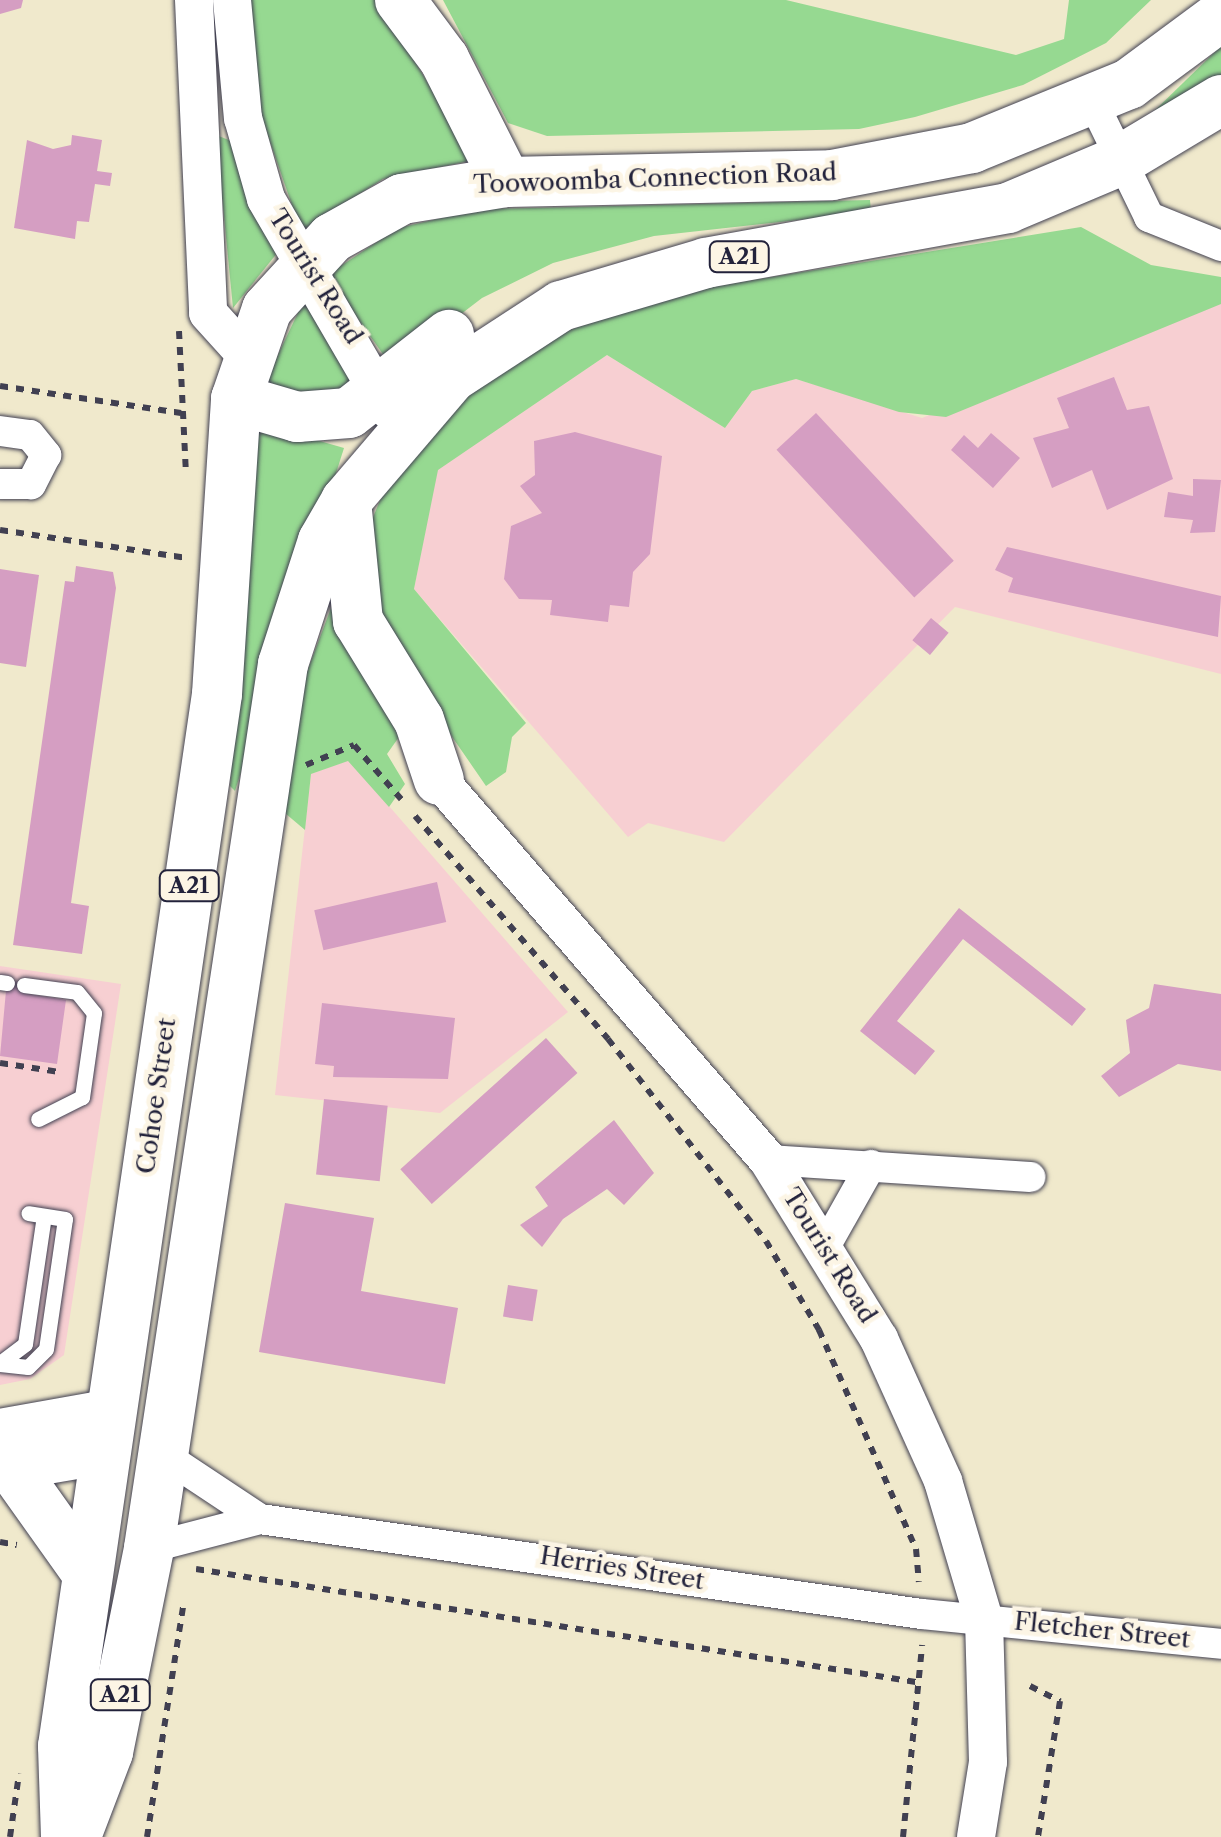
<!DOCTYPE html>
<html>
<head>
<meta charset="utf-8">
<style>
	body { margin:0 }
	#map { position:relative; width:1221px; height:1837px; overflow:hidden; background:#f0e9cc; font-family:"Libre Caslon Text",serif }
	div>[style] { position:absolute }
	.built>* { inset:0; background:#f7cfd2 }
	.green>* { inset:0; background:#96d991 }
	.building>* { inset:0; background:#d59ec2; transform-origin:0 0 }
	.path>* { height:6px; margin-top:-3px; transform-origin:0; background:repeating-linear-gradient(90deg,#414051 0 8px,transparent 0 16px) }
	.roads { filter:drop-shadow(0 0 2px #414051) drop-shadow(0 0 2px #414051) }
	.service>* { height:15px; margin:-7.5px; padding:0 7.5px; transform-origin:7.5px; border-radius:7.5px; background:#fff }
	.minor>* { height:30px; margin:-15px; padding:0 15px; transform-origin:15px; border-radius:15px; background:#fff }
	.tertiary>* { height:38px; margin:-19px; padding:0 19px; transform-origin:19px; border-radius:19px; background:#fff }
	.secondary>* { height:42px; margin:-21px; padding:0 21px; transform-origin:21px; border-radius:21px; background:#fff }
	.trunk>* { height:50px; margin:-25px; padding:0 25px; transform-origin:25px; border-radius:25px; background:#fff }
	span { translate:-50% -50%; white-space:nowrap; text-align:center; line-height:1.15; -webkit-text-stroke:9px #fcf5e5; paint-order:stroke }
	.shield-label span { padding:2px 8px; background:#fcf5e5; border:2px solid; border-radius:8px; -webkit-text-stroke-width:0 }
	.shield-label { font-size:22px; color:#22223b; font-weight:700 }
	.street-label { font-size:25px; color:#22223b }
</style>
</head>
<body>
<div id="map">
	<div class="built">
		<i style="clip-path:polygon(1207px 303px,1221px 304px,1221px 674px,955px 607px,724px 842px,648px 823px,628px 837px,414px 589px,437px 470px,607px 355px,725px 428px,752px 391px,796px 379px,922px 418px)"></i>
		<i style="clip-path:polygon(349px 760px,568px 1012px,440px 1113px,275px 1095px,311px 774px)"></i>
		<i style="clip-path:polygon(0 966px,121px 984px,64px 1355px,30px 1379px,0 1385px)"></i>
	</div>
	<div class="green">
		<i style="clip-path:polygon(249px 0,378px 0,474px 160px,383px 179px,301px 231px,261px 116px)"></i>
		<i style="clip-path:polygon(443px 0,786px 0,1016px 55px,1064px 39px,1069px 0,1151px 0,1106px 43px,1023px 85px,915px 117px,859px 129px,547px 136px,508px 123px)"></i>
		<i style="clip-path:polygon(1221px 46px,1221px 83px,1148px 117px)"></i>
		<i style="clip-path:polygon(216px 135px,234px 142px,278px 252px,233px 308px)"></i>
		<i style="clip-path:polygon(870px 200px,871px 212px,654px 236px,553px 263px,482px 298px,392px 367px,327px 275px,398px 228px,481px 209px)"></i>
		<i style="clip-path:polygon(1081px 227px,1151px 265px,1221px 277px,1221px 304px,946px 417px,899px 412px,796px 379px,752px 391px,725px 428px,607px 355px,438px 470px,414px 589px,526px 723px,512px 737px,506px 772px,486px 786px,373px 622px,367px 532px,385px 488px,445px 412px,556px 335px,673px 293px)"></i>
		<i style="clip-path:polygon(305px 298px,359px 386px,304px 396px,264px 384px)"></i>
		<i style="clip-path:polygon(257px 423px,344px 448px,235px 791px,230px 786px)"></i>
		<i style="clip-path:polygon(331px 608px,399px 737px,387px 754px,405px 784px,389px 807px,348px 761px,311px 774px,305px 830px,279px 808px,294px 706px)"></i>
	</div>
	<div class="building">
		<i style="clip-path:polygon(0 0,23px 0,21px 8px,0 14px)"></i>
		<i style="clip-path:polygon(72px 135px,102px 140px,97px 171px,112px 173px,110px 186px,95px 184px,89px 222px,77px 221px,75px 239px,14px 228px,27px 140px,53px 149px,71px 145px)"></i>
		<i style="clip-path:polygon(1114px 377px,1127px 410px,1149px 406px,1173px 479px,1107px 510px,1092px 470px,1052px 488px,1033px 438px,1069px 428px,1057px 398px)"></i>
		<i style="left:816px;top:413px;width:202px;height:54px;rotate:47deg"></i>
		<i style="clip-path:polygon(575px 432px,662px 456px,650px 554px,633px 572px,629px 607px,610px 605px,608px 622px,550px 615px,552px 600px,519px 599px,504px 579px,511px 526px,542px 513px,520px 486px,535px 475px,534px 441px)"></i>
		<i style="clip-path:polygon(991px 433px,1020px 458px,993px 488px,951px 450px,964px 435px,978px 448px)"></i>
		<i style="clip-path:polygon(1193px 479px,1221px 480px,1215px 532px,1190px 533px,1193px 520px,1164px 517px,1168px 492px,1193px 496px)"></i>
		<i style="clip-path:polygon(1007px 547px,1221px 596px,1218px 637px,1008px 592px,1013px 578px,995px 570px)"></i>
		<i style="clip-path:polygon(76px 566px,113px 572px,116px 588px,71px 903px,89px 906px,82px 954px,13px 945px,65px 581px,74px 582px)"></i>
		<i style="clip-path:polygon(0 569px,39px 575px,26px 667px,0 663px)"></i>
		<i style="left:931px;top:618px;width:23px;height:29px;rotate:40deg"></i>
		<i style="left:437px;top:882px;width:41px;height:126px;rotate:77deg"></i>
		<i style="clip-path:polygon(959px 908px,1086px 1009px,1072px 1026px,963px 939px,897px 1021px,935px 1051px,915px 1075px,860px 1031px)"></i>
		<i style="clip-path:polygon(7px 980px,24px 983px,23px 993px,66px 1000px,57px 1064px,0 1056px)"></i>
		<i style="clip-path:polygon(1154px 984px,1221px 994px,1221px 1071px,1178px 1064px,1119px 1097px,1101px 1076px,1130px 1053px,1126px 1020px,1149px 1008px)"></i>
		<i style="clip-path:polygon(322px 1003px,455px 1018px,448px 1079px,333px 1077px,334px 1066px,315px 1064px)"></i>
		<i style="left:546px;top:1038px;width:47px;height:196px;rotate:48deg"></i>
		<i style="left:324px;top:1099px;width:64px;height:76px;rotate:6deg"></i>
		<i style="clip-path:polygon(614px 1120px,654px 1173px,624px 1205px,607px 1189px,563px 1219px,542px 1247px,520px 1225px,548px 1206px,535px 1187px)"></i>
		<i style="clip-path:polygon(285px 1203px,374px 1218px,361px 1291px,458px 1308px,445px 1384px,259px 1352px)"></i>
		<i style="left:508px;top:1285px;width:30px;height:32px;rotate:9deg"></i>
	</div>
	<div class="path">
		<i style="left:179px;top:331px;width:142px;rotate:87.2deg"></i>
		<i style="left:0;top:386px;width:183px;rotate:8.5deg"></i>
		<i style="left:0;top:530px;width:189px;rotate:8.5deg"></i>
		<i style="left:306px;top:765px;width:52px;rotate:-22.6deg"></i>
		<i style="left:354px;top:745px;width:72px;rotate:49deg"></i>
		<i style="left:415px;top:816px;width:295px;rotate:49.1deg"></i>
		<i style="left:608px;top:1039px;width:256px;rotate:52deg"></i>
		<i style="left:766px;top:1241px;width:104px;rotate:59.2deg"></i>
		<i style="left:819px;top:1330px;width:240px;rotate:66.1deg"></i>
		<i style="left:916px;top:1549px;width:33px;rotate:85deg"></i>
		<i style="left:0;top:1063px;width:60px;rotate:8.7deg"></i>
		<i style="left:0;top:1542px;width:17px;rotate:10deg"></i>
		<i style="left:196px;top:1569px;width:735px;rotate:8.92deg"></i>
		<i style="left:1030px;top:1686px;width:34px;rotate:27deg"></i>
		<i style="left:1060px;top:1701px;width:138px;rotate:99.2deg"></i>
		<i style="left:10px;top:1837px;width:64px;rotate:-81.9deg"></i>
		<i style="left:147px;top:1837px;width:238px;rotate:-81.1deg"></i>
		<i style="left:903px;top:1837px;width:193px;rotate:-84.3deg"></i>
	</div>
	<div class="roads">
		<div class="service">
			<i style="left:0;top:982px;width:7px;rotate:8deg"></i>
			<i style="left:24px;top:985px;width:53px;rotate:7.5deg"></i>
			<i style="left:77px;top:992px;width:27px;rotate:51deg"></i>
			<i style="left:94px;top:1013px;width:85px;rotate:98.1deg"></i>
			<i style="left:82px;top:1097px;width:49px;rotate:153.4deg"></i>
			<i style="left:0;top:1363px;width:31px;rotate:-37deg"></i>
			<i style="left:25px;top:1344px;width:129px;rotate:-81.6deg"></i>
			<i style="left:0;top:1364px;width:28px;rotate:6deg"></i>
			<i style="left:28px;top:1367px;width:25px;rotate:-45deg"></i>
			<i style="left:46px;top:1349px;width:131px;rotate:-81.7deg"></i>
			<i style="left:65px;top:1219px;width:37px;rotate:-171deg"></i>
		</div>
		<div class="minor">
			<i style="left:1093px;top:102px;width:128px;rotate:64deg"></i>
			<i style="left:1149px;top:217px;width:78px;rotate:21.9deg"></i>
			<i style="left:0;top:431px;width:30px;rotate:8deg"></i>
			<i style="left:30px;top:435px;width:26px;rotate:51deg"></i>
			<i style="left:46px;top:455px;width:33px;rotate:117deg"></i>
			<i style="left:31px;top:484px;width:31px;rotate:180deg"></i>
			<i style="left:768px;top:1160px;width:263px;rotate:3.7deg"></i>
			<i style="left:826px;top:1245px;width:92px;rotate:-60.6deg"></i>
			<i style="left:165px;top:1456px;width:114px;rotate:33.6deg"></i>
			<i style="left:149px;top:1548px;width:115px;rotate:-14.6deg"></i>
			<i style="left:260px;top:1519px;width:669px;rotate:8.17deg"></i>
			<i style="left:922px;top:1614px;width:301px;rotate:5.7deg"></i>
		</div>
		<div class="tertiary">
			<i style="left:194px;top:0;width:313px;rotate:87.4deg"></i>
			<i style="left:208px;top:313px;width:57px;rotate:47.9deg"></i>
			<i style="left:232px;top:0;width:119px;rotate:84.7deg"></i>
			<i style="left:243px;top:118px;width:84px;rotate:74.1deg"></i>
			<i style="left:266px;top:199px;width:244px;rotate:59.8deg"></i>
			<i style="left:439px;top:780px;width:503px;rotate:49.11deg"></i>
			<i style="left:768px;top:1160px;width:211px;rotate:58.2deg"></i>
			<i style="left:879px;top:1339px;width:156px;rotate:65.7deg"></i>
			<i style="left:943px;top:1481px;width:144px;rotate:73.5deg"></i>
			<i style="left:984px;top:1619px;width:143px;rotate:88.4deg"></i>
			<i style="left:988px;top:1762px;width:76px;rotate:99.1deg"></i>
		</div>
		<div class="secondary">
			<i style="left:0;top:1430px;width:114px;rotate:-10.1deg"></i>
			<i style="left:0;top:1471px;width:107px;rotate:-9.7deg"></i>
		</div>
		<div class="trunk">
			<i style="left:400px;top:0;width:74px;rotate:53.3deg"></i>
			<i style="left:444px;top:59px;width:138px;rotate:63.2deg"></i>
			<i style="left:236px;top:399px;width:64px;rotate:16.4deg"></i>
			<i style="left:297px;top:417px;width:52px;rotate:-4.4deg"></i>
			<i style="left:349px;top:413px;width:127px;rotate:-38deg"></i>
			<i style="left:346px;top:501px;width:121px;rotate:84.3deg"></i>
			<i style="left:358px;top:621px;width:116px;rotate:58.4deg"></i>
			<i style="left:419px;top:720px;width:63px;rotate:71.6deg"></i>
			<i style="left:13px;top:1469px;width:128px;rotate:54.6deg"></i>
			<i style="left:76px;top:1836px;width:90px;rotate:-69.1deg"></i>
			<i style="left:108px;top:1752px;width:208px;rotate:-78.6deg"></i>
			<i style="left:149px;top:1548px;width:894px;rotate:-81.38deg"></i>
			<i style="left:283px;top:664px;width:129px;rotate:-72deg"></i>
			<i style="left:323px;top:541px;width:46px;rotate:-60.1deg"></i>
			<i style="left:346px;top:501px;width:163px;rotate:-49.5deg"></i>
			<i style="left:452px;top:377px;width:130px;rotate:-33.1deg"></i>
			<i style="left:561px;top:306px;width:151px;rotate:-16.5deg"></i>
			<i style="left:706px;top:263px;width:307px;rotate:-10.3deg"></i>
			<i style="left:1008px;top:208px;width:121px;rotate:-22.9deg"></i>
			<i style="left:1119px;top:161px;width:119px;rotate:-30.9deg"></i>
			<i style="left:66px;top:1837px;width:91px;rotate:-91.9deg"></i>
			<i style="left:63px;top:1746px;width:1063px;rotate:-81.67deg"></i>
			<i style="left:217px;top:694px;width:296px;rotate:-86.3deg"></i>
			<i style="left:236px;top:399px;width:95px;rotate:-71deg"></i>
			<i style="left:267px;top:309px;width:96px;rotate:-47.5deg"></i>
			<i style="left:332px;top:238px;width:80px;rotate:-29.1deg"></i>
			<i style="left:402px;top:199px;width:105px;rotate:-9.3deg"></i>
			<i style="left:506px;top:182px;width:326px;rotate:-1.2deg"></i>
			<i style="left:832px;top:175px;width:143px;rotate:-10.9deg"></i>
			<i style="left:972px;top:148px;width:170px;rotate:-22.2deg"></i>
			<i style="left:1129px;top:84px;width:114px;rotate:-36.5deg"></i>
		</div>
	</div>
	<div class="shield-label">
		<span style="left:739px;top:257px">A21</span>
		<span style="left:189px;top:886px">A21</span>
		<span style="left:120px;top:1695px">A21</span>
	</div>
	<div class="street-label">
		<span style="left:655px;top:179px;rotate:-2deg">Toowoomba Connection Road</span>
		<span style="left:315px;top:277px;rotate:58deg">Tourist Road</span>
		<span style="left:157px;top:1096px;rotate:-82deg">Cohoe Street</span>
		<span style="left:829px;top:1256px;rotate:58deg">Tourist Road</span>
		<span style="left:622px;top:1569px;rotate:9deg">Herries Street</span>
		<span style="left:1102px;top:1631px;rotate:6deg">Fletcher Street</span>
	</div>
</div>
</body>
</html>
